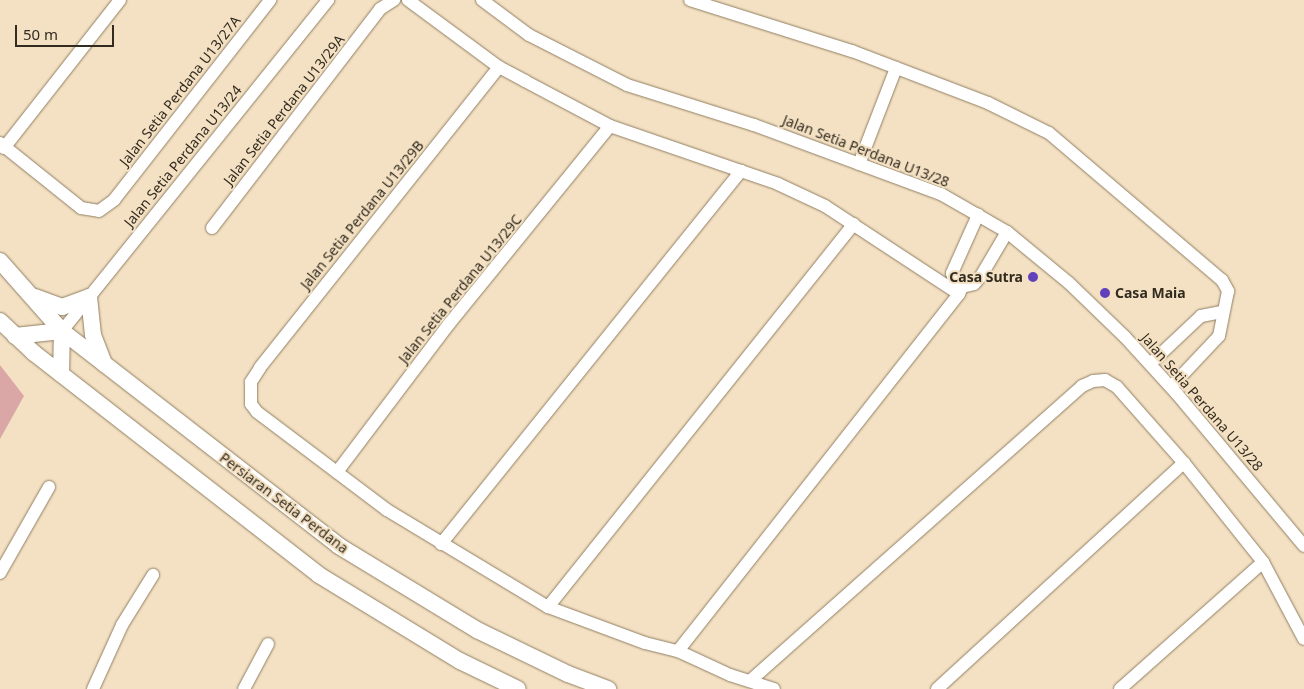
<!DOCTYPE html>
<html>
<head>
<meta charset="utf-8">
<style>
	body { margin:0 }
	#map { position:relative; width:1304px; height:689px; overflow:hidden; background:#f4e1c3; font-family:"Noto Sans",sans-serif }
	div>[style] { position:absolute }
	.green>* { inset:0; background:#daa7a6 }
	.roads { filter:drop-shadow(0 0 1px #907f63) drop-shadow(0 0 1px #907f63) }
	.minor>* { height:12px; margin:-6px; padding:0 6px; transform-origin:6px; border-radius:6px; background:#fff }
	.major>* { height:16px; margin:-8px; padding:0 8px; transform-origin:8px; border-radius:8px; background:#fff }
	.dots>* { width:14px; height:14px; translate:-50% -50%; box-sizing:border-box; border:2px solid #f4e1c3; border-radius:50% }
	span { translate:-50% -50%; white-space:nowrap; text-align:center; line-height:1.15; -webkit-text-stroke:4px #f4e1c3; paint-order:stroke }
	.street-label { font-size:14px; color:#322b1f }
	.poi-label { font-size:14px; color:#322b1f; font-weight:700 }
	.right { translate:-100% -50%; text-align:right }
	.left { translate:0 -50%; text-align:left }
	.scale { position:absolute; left:15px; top:25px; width:99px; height:22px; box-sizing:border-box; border:2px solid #322b1f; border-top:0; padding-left:6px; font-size:15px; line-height:18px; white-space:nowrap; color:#322b1f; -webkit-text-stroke:4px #f4e1c3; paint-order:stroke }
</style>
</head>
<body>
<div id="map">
	<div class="green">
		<i style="clip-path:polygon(0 365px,24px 396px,0 439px)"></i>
	</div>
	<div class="roads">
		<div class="minor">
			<i style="left:408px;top:0;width:113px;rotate:36.4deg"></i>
			<i style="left:499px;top:67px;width:30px;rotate:28deg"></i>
			<i style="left:525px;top:81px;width:96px;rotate:27.9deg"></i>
			<i style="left:610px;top:126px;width:178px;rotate:19deg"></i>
			<i style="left:778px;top:184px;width:52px;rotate:25.1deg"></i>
			<i style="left:825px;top:206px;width:160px;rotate:33.3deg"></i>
			<i style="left:959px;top:294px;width:8px;rotate:-67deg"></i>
			<i style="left:962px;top:287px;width:12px;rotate:-14deg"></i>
			<i style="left:974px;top:284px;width:11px;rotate:-49deg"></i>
			<i style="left:981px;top:276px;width:51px;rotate:-59.4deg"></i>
			<i style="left:482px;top:0;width:59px;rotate:36.7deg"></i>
			<i style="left:529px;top:35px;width:110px;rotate:27deg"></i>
			<i style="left:627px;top:85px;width:133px;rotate:17.5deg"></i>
			<i style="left:754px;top:125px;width:199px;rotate:20.3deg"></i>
			<i style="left:941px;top:194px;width:76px;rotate:29.9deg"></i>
			<i style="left:1007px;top:232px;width:80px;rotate:39.4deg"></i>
			<i style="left:1069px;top:283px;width:78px;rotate:44deg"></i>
			<i style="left:1125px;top:337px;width:77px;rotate:47.6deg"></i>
			<i style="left:1177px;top:394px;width:198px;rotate:50.1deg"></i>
			<i style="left:690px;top:0;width:170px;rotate:17.5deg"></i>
			<i style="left:852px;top:51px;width:146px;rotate:20.9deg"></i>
			<i style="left:988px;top:103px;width:68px;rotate:26.2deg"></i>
			<i style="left:1049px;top:133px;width:227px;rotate:40.4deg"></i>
			<i style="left:1222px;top:280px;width:13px;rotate:61deg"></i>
			<i style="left:1228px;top:291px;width:46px;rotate:101.3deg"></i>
			<i style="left:1219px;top:336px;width:70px;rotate:133.3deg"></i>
			<i style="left:499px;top:67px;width:384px;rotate:128.5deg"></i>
			<i style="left:260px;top:368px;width:17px;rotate:123deg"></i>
			<i style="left:251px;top:382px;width:22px;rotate:90deg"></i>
			<i style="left:251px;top:404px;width:10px;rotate:53deg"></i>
			<i style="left:257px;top:412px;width:163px;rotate:37deg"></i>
			<i style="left:387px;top:510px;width:188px;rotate:31.1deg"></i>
			<i style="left:548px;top:607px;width:103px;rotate:20.4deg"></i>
			<i style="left:645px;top:643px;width:34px;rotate:14deg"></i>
			<i style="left:678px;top:651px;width:57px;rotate:24.8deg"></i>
			<i style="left:730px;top:675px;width:46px;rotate:17.7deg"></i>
			<i style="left:0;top:143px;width:104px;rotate:38.7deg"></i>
			<i style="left:81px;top:208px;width:18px;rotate:9deg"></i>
			<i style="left:99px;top:211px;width:19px;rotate:-36deg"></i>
			<i style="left:114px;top:200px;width:254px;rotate:-52deg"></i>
			<i style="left:4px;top:148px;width:188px;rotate:-51.9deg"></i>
			<i style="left:859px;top:164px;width:103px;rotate:-68.9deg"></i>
			<i style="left:212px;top:228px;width:276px;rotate:-52.5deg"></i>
			<i style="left:380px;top:9px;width:17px;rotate:-33deg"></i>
			<i style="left:962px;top:287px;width:11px;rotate:-139deg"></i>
			<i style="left:954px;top:280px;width:7px;rotate:-106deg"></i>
			<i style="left:952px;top:273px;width:64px;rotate:-65.9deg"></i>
			<i style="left:62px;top:331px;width:425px;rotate:-51.2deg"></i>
			<i style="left:1150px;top:364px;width:70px;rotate:-43.3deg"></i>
			<i style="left:1201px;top:316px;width:21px;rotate:-11deg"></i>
			<i style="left:337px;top:472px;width:186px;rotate:-52.9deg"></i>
			<i style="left:449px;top:324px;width:255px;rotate:-50.9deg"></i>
			<i style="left:441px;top:544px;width:479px;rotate:-51.2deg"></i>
			<i style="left:0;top:573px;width:99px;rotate:-60.3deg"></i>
			<i style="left:548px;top:607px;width:490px;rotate:-51.4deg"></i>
			<i style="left:678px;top:651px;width:454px;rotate:-51.8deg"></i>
			<i style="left:751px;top:680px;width:443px;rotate:-41.6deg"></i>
			<i style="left:1082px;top:386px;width:12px;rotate:-24deg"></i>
			<i style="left:1093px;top:381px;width:12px;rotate:-5deg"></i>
			<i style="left:1105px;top:380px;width:14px;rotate:30deg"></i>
			<i style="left:1117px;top:387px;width:101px;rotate:48.6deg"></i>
			<i style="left:1184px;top:463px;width:127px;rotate:51.4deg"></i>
			<i style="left:1263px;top:562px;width:87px;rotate:62deg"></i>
			<i style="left:93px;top:689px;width:70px;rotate:-65.6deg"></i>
			<i style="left:122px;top:625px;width:59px;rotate:-58.2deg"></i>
			<i style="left:244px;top:689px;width:51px;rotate:-61.9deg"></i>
			<i style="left:937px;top:689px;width:335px;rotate:-42.5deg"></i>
			<i style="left:1120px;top:689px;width:191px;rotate:-41.6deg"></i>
		</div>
		<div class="major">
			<i style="left:0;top:261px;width:94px;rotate:48.5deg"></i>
			<i style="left:62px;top:331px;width:351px;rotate:37.8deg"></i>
			<i style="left:339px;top:546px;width:162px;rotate:31.3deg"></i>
			<i style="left:477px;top:630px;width:101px;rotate:25.8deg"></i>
			<i style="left:568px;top:674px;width:43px;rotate:20.6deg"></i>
			<i style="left:35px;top:297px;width:29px;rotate:20deg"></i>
			<i style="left:62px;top:307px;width:29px;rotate:-20deg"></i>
			<i style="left:89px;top:297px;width:38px;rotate:84deg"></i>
			<i style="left:93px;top:335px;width:31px;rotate:69deg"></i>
			<i style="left:0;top:321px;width:47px;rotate:43.3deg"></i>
			<i style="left:34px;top:353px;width:361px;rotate:37.9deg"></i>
			<i style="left:319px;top:575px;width:165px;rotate:31.4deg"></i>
			<i style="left:460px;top:661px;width:64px;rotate:25.8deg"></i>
			<i style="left:15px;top:336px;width:47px;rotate:-6.1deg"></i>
			<i style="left:61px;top:374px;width:43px;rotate:-88.7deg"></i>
		</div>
	</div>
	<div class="dots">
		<i style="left:1033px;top:277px;background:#6041ba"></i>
		<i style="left:1105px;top:293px;background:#6041ba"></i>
	</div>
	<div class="street-label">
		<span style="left:180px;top:91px;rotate:-52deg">Jalan Setia Perdana U13/27A</span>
		<span style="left:284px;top:110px;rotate:-52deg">Jalan Setia Perdana U13/29A</span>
		<span style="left:866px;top:151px;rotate:21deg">Jalan Setia Perdana U13/28</span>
		<span style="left:183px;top:156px;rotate:-51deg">Jalan Setia Perdana U13/24</span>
		<span style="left:362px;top:215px;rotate:-51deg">Jalan Setia Perdana U13/29B</span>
		<span style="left:460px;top:289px;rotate:-51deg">Jalan Setia Perdana U13/29C</span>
		<span style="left:1202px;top:402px;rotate:49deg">Jalan Setia Perdana U13/28</span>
		<span style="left:284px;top:503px;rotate:37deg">Persiaran Setia Perdana</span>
	</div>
	<div class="poi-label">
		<span class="right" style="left:1023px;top:277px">Casa Sutra</span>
		<span class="left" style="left:1115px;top:293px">Casa Maia</span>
	</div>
	<div class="scale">50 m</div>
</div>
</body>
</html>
